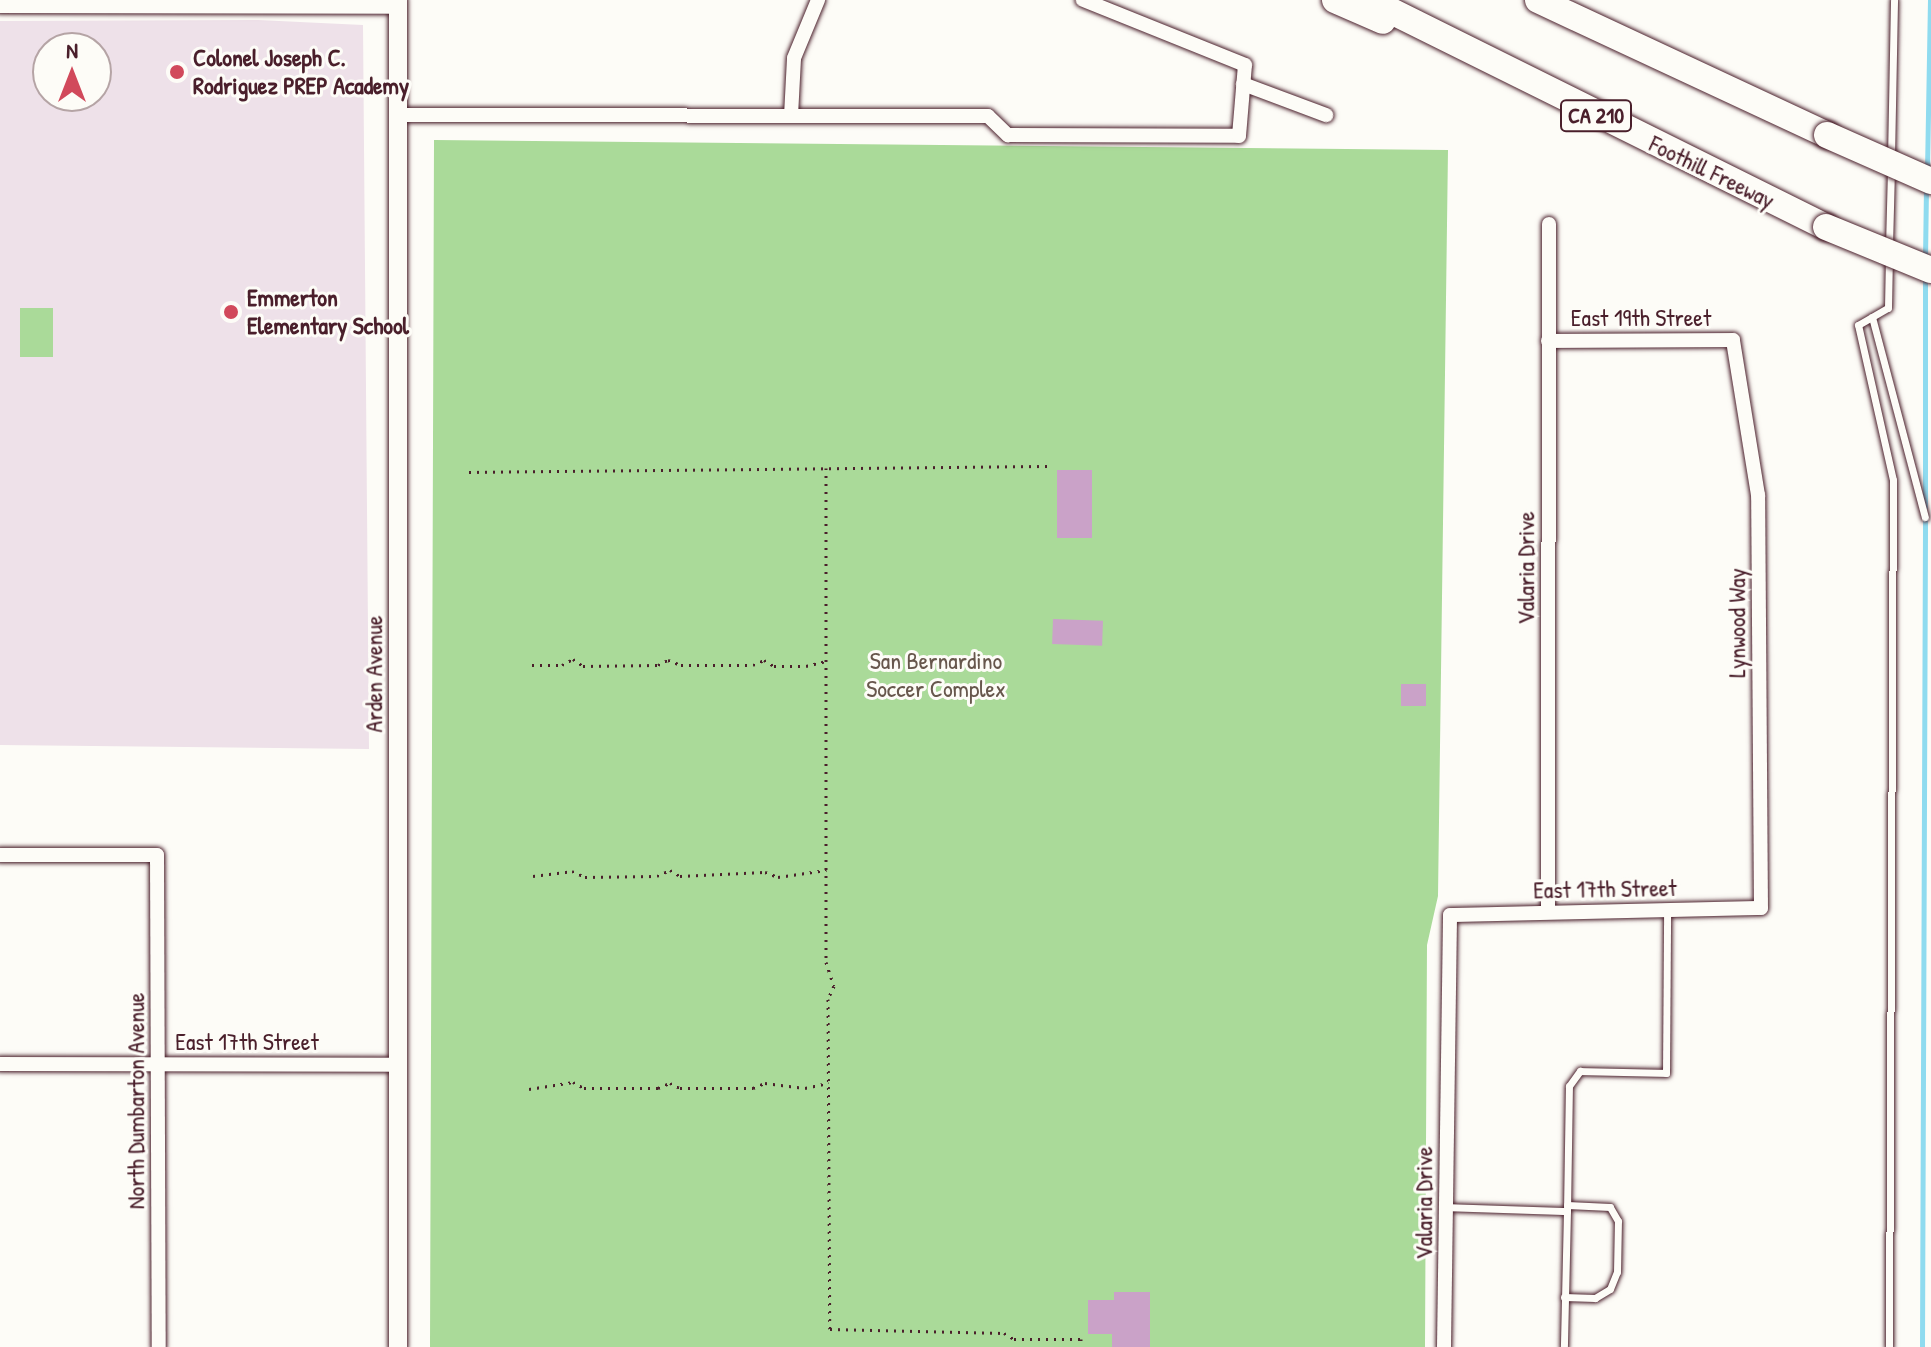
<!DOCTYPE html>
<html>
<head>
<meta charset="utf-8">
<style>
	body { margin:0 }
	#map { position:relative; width:1931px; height:1347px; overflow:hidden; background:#fdfcf7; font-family:"Patrick Hand",sans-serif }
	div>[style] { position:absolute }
	.built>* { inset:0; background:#eee1e9 }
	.green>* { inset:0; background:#aada99; transform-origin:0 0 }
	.stream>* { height:5px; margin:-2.5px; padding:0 2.5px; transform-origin:2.5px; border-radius:2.5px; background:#8fdbef }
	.building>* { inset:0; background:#caa2c8; transform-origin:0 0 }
	.path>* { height:3px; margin-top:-1.5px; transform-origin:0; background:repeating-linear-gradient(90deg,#4a1f2b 0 2px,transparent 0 8px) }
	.roads { filter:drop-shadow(0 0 2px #4a1f2b) drop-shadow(0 0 2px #4a1f2b) }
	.service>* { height:7px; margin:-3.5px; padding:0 3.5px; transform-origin:3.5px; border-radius:3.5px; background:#fdfcf7 }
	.minor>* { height:14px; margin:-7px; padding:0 7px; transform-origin:7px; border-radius:7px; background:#fdfcf7 }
	.tertiary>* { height:18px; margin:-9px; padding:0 9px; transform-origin:9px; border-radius:9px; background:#fdfcf7 }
	.motorway>* { height:26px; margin:-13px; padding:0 13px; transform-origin:13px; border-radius:13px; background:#fdfcf7 }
	.bridges { filter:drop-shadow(0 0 2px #4a1f2b) drop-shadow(0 0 2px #4a1f2b) }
	.motorway-bridge>* { height:26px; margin:-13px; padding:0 13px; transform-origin:13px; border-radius:13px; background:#fdfcf7 }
	.dots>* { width:22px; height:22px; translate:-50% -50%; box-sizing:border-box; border:4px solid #fdfcf7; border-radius:50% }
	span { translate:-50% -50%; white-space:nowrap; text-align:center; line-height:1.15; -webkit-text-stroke:6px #fdfcf7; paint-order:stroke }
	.shield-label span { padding:2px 6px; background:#fdfcf7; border:2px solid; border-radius:6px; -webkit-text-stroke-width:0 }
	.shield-label { font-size:22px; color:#4a1f2b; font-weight:700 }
	.poi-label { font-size:24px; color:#4a1f2b; font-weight:700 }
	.left { translate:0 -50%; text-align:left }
	.street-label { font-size:24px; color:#4a1f2b }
	.park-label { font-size:24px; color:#67574c }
	.north { position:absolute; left:32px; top:32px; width:80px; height:80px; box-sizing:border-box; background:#fdfcf7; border:2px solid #b5a4a5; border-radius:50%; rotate:0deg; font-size:22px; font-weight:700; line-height:32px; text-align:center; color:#4a1f2b }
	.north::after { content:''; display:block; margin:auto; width:28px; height:36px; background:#d1495b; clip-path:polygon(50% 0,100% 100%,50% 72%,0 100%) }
</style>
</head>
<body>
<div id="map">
	<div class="built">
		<i style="clip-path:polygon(evenodd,258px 20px,363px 25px,369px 749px,0 745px,0 21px,258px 20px,48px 48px,96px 48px,96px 96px,48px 96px,48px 48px)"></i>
	</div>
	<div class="green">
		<i style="clip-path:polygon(434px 140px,1448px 150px,1438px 896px,1427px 945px,1425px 1347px,430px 1347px)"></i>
		<i style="left:20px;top:308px;width:33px;height:49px"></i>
	</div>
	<div class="stream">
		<i style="left:1927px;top:171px;width:171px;rotate:-89deg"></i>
		<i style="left:1925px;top:259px;width:70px;rotate:-89.2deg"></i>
		<i style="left:1925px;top:507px;width:230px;rotate:-90deg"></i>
		<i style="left:1922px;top:1347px;width:830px;rotate:-89.79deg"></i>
	</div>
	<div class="building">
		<i style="left:1057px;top:470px;width:35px;height:68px"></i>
		<i style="left:1053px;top:619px;width:50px;height:25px;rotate:2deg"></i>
		<i style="left:1401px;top:684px;width:25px;height:22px"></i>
		<i style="clip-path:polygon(1114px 1292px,1150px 1292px,1150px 1347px,1112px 1347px,1112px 1334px,1088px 1334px,1088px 1300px,1114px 1300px)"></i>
	</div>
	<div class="path">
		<i style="left:826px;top:468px;width:494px;rotate:90deg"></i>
		<i style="left:826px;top:962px;width:25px;rotate:72deg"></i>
		<i style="left:834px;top:986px;width:14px;rotate:115deg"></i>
		<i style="left:828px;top:999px;width:330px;rotate:89.7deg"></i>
		<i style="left:830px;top:1329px;width:174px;rotate:1.3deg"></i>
		<i style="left:1004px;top:1333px;width:12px;rotate:31deg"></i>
		<i style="left:1014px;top:1339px;width:67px"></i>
		<i style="left:1081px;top:1339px;width:8px;rotate:90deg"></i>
		<i style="left:469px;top:472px;width:582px;rotate:-0.59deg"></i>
		<i style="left:532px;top:665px;width:30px"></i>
		<i style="left:562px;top:665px;width:13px;rotate:-29deg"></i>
		<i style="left:573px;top:659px;width:12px;rotate:35deg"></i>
		<i style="left:583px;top:666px;width:75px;rotate:-0.8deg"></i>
		<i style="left:658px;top:665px;width:11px;rotate:-27deg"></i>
		<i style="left:668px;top:660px;width:14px;rotate:21deg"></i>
		<i style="left:681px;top:665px;width:72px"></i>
		<i style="left:753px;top:665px;width:12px;rotate:-24deg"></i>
		<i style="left:764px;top:660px;width:12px;rotate:31deg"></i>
		<i style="left:774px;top:666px;width:32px"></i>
		<i style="left:806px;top:666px;width:21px;rotate:-14deg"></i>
		<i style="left:533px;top:876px;width:39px;rotate:-7deg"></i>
		<i style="left:572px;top:871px;width:14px;rotate:25deg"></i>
		<i style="left:585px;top:877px;width:72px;rotate:-0.8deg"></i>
		<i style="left:657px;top:876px;width:14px;rotate:-25deg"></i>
		<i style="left:670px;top:870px;width:12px;rotate:31deg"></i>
		<i style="left:680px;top:876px;width:85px;rotate:-2.7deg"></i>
		<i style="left:765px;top:872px;width:14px;rotate:21deg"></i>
		<i style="left:778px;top:877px;width:49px;rotate:-8.3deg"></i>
		<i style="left:529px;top:1089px;width:45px;rotate:-9deg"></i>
		<i style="left:573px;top:1082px;width:13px;rotate:29deg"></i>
		<i style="left:584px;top:1088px;width:74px"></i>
		<i style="left:658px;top:1088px;width:13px;rotate:-23deg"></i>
		<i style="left:670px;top:1083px;width:11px;rotate:27deg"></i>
		<i style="left:680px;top:1088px;width:73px"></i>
		<i style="left:753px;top:1088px;width:13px;rotate:-23deg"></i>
		<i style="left:765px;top:1083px;width:40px;rotate:7.1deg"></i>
		<i style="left:805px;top:1088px;width:24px;rotate:-12deg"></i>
	</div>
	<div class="roads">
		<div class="service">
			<i style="left:1891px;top:158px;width:158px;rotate:-88.9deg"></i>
			<i style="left:1889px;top:246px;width:76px;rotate:-88.5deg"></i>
			<i style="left:1872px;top:317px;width:207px;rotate:75.2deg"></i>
			<i style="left:1446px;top:1207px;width:121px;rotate:1.9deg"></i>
			<i style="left:1567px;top:1211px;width:136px;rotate:91.3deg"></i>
			<i style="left:1567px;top:1211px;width:125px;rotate:-89.1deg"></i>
			<i style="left:1569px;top:1086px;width:19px;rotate:-54deg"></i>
			<i style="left:1580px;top:1071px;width:86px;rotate:1.3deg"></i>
			<i style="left:1666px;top:1073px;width:163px;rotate:-89.6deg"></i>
			<i style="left:1564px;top:1297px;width:31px;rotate:2deg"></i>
			<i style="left:1595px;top:1298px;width:17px;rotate:-31deg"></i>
			<i style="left:1610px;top:1289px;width:18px;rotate:-68deg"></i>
			<i style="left:1617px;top:1272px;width:51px;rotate:-88.9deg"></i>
			<i style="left:1618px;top:1221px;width:16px;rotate:-120deg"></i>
			<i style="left:1610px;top:1207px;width:43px;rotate:-177.3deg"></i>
			<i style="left:1889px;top:1347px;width:867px;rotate:-89.74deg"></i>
			<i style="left:1893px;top:480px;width:159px;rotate:-102.7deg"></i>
			<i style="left:1858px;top:325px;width:34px;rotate:-30deg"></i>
			<i style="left:1888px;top:308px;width:50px;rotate:-88.9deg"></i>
		</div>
		<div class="minor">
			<i style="left:0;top:6px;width:398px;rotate:0.1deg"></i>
			<i style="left:1243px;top:84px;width:89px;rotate:20.5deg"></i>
			<i style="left:398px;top:115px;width:590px;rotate:0.1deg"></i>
			<i style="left:988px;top:116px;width:28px;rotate:44deg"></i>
			<i style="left:1008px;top:135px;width:231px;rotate:0.2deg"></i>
			<i style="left:1239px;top:136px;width:71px;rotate:-85.2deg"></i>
			<i style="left:1245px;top:65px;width:175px;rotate:-158.1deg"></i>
			<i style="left:791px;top:116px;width:58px;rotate:-87deg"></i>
			<i style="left:794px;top:58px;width:63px;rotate:-67.5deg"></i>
			<i style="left:0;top:855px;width:157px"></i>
			<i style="left:157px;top:855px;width:492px;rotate:89.8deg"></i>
			<i style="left:1548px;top:912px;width:688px;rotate:-89.92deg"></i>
			<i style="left:0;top:1064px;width:398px;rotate:0.1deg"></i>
			<i style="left:1444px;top:1347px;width:432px;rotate:-89.2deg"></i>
			<i style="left:1450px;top:915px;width:311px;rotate:-1.3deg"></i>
			<i style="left:1761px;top:908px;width:413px;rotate:-90.4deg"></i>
			<i style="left:1758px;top:495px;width:157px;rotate:-99.2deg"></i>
			<i style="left:1733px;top:340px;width:185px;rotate:179.7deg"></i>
		</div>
		<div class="tertiary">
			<i style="left:398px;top:0;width:1347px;rotate:90deg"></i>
		</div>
		<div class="motorway">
			<i style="left:1335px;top:0;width:52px;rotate:23.6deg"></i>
			<i style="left:1369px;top:0;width:510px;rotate:26.41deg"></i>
			<i style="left:1538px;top:0;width:319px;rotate:25deg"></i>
		</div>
	</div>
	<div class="bridges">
		<div class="motorway-bridge">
			<i style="left:1827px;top:135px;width:114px;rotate:23.9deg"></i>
			<i style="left:1826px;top:227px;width:113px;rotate:22.3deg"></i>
		</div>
	</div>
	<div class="dots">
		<i style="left:177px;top:72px;background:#d1495b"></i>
		<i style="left:231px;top:312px;background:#d1495b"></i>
	</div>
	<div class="shield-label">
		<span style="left:1596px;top:116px">CA 210</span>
	</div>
	<div class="poi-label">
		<span class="left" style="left:193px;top:72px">Colonel Joseph C.<br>Rodriguez PREP Academy</span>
		<span class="left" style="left:247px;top:312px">Emmerton<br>Elementary School</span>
	</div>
	<div class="street-label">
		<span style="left:1712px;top:172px;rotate:26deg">Foothill Freeway</span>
		<span style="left:1641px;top:318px">East 19th Street</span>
		<span style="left:1526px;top:568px;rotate:-90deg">Valaria Drive</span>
		<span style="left:1737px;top:623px;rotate:-90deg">Lynwood Way</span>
		<span style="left:374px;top:674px;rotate:-90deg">Arden Avenue</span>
		<span style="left:1605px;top:889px;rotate:-1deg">East 17th Street</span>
		<span style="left:247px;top:1042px">East 17th Street</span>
		<span style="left:136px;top:1101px;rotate:-90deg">North Dumbarton Avenue</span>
		<span style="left:1424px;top:1203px;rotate:-90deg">Valaria Drive</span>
	</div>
	<div class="park-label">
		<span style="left:936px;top:675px">San Bernardino<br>Soccer Complex</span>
	</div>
	<div class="north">N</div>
</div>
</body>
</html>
